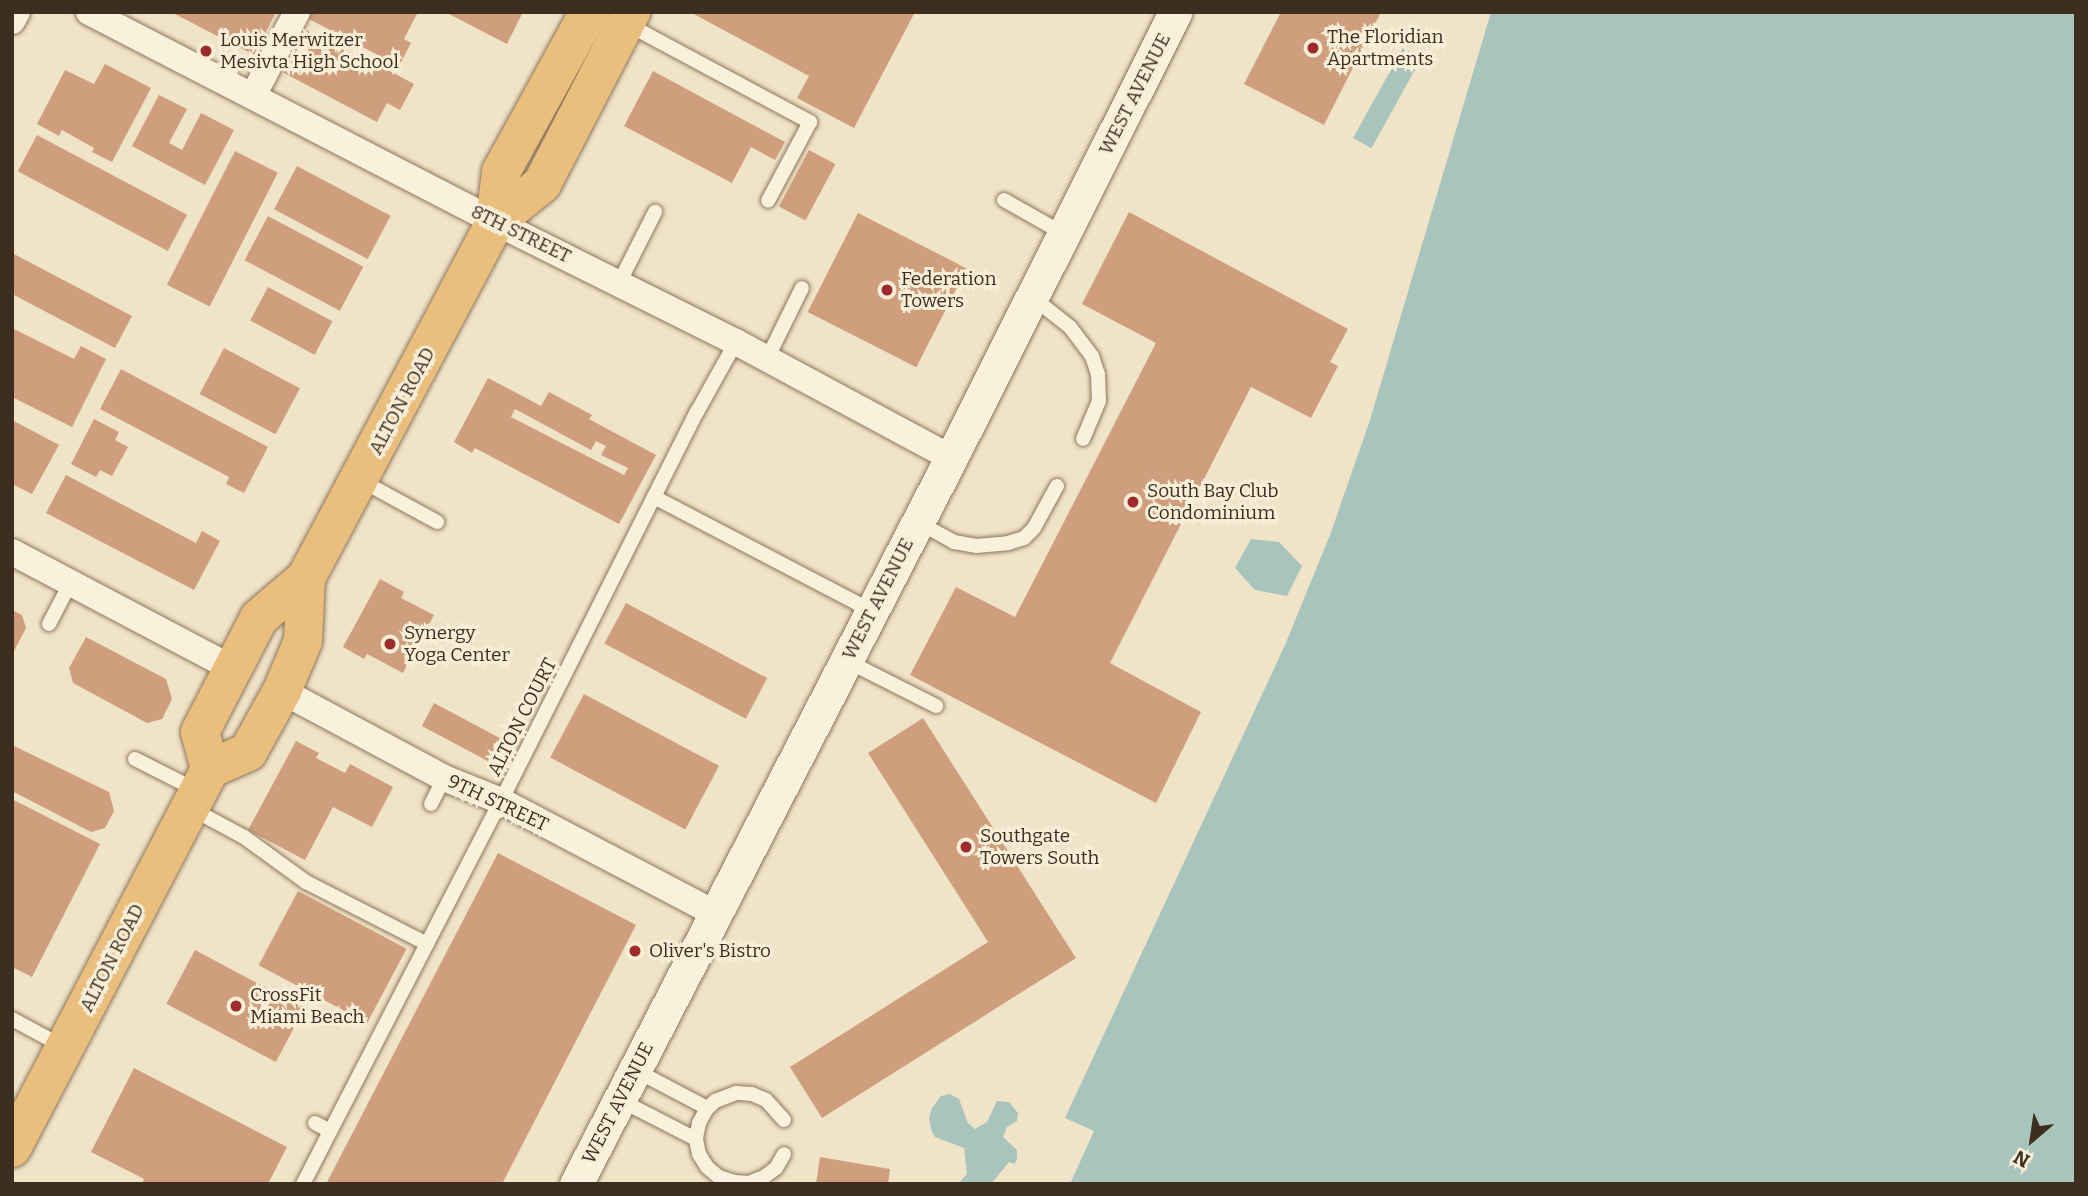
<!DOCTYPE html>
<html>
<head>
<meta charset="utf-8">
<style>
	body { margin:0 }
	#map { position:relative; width:2088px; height:1196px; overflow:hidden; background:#f0e4c8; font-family:Bitter,serif }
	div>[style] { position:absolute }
	.water>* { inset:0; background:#a9c4bc; transform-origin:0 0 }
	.building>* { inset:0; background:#cf9f7d; transform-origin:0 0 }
	.roads { filter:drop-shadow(0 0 2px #8d765c) drop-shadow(0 0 2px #8d765c) }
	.service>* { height:14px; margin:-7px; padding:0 7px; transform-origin:7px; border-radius:7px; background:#faf1dc }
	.minor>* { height:26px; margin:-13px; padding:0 13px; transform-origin:13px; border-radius:13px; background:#faf1dc }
	.tertiary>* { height:33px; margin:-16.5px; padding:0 16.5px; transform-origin:16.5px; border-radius:16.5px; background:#faf1dc }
	.trunk>* { height:38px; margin:-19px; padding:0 19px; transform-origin:19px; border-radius:19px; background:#eabe7c }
	.dots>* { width:19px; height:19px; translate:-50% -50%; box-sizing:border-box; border:4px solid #f7eed8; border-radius:50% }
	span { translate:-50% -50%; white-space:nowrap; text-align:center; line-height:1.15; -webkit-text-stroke:6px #f7eed8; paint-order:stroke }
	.poi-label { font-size:19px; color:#3d2e20 }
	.left { translate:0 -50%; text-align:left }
	.street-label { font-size:19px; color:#3d2e20 }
	.frame { position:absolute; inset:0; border:14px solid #3d2e20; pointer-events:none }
	.north { position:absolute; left:1997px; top:1105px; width:70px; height:70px; -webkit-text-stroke:5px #f7eed8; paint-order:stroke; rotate:209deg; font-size:19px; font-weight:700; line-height:28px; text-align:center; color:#3d2e20 }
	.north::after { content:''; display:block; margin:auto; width:24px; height:32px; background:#3d2e20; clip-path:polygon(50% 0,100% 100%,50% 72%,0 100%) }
</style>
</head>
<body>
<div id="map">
	<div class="water">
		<i style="clip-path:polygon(1491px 12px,2076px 12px,2076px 1184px,1070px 1184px,1094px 1131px,1065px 1118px,1285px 645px,1330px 535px,1370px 420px)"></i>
		<i style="left:1403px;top:48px;width:21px;height:103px;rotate:29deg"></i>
		<i style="clip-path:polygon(1251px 539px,1279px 542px,1302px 566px,1287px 596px,1255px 590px,1235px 568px)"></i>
		<i style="clip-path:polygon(950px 1094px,959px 1099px,968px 1123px,975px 1129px,987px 1122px,997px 1101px,1009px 1102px,1018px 1113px,1017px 1121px,1007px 1127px,1003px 1137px,1017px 1150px,1017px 1160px,1014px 1164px,1009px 1162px,991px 1184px,958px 1184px,967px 1174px,964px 1148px,935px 1137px,932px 1132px,929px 1118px,932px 1108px,941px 1096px)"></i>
	</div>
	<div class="building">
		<i style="clip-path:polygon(171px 12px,276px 12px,254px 55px)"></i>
		<i style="clip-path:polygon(312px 12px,418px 12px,404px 39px,411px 43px,399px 66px,309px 19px)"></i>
		<i style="clip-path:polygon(445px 12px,523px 12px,507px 44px)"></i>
		<i style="clip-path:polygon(690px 12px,915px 12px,854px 128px,797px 98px,809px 76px)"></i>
		<i style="clip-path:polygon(1281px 12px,1381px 12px,1324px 125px,1244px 84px)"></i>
		<i style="clip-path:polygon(306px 30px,346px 51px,342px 58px,368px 71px,373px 62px,414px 84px,400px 110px,387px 103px,377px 122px,284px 73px)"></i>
		<i style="clip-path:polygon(105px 64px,151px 88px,112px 162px,92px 152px,94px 148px,62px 130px,59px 136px,37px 124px,65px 70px,94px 84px)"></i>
		<i style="clip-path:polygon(653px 71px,785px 142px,775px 160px,751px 147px,732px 183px,624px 126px)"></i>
		<i style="clip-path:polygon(159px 95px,187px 109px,169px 143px,182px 150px,201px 113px,234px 130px,205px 185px,132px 146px)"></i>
		<i style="left:37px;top:135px;width:170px;height:41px;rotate:28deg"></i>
		<i style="left:809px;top:150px;width:30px;height:64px;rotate:28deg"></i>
		<i style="left:235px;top:151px;width:48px;height:150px;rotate:27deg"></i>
		<i style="left:297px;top:166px;width:106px;height:49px;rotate:28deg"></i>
		<i style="clip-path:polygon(1129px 212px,1348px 329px,1330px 362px,1338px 366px,1311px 418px,1251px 387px,1110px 663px,1201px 712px,1156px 803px,910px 675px,956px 587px,1015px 617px,1156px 343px,1082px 304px)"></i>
		<i style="left:858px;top:213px;width:122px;height:111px;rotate:27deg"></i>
		<i style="left:268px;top:216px;width:108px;height:50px;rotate:28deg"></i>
		<i style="clip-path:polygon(12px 253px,132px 316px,115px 348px,12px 294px)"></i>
		<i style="left:268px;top:287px;width:73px;height:38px;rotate:28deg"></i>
		<i style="clip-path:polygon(12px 328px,74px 359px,81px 346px,106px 359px,72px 427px,12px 397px)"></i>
		<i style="left:224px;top:348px;width:86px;height:52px;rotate:28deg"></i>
		<i style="clip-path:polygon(121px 369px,268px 447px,244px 493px,226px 484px,229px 477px,100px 409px)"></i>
		<i style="clip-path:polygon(evenodd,488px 378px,541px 406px,549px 392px,592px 415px,589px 419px,656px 455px,619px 524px,475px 448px,472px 453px,454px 442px,488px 378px,515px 409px,591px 450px,596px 441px,606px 446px,601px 455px,628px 468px,624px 475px,511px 417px,515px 409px)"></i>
		<i style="clip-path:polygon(94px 419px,119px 432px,115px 440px,128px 447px,112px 476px,100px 470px,96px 477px,71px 464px)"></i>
		<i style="clip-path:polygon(12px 420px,59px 445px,32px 494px,12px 484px)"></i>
		<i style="clip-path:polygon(66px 475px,196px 543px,202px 531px,220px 541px,194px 590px,46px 513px)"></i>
		<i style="clip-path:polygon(380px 579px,404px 592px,401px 598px,434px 615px,403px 673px,367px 654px,364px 659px,343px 647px)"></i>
		<i style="left:626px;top:603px;width:160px;height:46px;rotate:28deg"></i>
		<i style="clip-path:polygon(12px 610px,22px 615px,26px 628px,12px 655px)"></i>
		<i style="clip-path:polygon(86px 637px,166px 679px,172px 699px,162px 719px,147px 723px,73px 683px,69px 668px)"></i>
		<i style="left:584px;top:694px;width:153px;height:72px;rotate:28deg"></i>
		<i style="left:434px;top:703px;width:75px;height:26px;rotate:28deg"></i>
		<i style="clip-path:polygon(923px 718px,1076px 958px,822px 1118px,790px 1067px,988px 942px,868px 753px)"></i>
		<i style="clip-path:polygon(296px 741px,319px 753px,316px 758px,345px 773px,350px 764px,393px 787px,372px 827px,333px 807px,305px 860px,248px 830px)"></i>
		<i style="clip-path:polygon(12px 745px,109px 792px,114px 811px,105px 828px,91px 832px,12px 791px)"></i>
		<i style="clip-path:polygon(12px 799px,100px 844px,32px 977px,12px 967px)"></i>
		<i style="clip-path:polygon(498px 853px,636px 925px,502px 1184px,326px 1184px)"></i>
		<i style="left:298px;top:891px;width:123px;height:84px;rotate:28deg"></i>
		<i style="left:195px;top:950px;width:124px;height:61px;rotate:28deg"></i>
		<i style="clip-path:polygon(134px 1068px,287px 1147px,268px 1184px,142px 1184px,144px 1179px,91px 1152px)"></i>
		<i style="clip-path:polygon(820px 1157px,890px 1169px,888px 1184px,816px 1184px)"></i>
	</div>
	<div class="roads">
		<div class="service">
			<i style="left:627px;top:24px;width:208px;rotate:28.2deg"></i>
			<i style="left:810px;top:122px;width:89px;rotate:118deg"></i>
			<i style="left:1004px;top:200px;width:69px;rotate:29.5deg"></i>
			<i style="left:619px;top:283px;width:80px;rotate:-63.1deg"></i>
			<i style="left:1032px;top:297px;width:48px;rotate:38.3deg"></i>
			<i style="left:1070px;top:327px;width:36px;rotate:53deg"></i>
			<i style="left:1092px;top:356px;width:19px;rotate:72deg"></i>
			<i style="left:1098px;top:374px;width:27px;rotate:88deg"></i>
			<i style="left:1099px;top:401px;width:41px;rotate:112.8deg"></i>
			<i style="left:767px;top:359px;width:79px;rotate:-63.8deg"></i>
			<i style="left:360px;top:480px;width:88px;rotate:28.6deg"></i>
			<i style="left:654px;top:497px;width:246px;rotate:27.6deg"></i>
			<i style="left:918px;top:522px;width:41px;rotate:29.1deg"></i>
			<i style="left:954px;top:542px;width:22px;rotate:10deg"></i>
			<i style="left:976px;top:546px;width:32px;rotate:-5deg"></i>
			<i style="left:1008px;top:543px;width:17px;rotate:-17deg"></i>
			<i style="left:1024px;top:538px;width:14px;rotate:-45deg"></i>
			<i style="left:1034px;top:528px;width:48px;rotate:-61.3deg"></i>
			<i style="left:49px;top:624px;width:47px;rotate:-62.4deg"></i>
			<i style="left:847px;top:661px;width:100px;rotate:26.8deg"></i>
			<i style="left:135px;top:759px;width:68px;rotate:26.9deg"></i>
			<i style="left:431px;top:804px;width:29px;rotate:-63deg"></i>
			<i style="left:192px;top:809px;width:59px;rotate:28.3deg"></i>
			<i style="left:244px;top:837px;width:77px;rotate:36deg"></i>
			<i style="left:306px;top:882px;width:136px;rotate:27.1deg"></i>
			<i style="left:12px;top:1019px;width:59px;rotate:28.3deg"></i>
			<i style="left:635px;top:1070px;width:81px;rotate:27.8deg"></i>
			<i style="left:620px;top:1100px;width:85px;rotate:27.2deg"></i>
			<i style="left:784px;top:1120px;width:27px;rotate:-132deg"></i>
			<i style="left:766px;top:1100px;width:15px;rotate:-157deg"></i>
			<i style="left:752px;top:1094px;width:16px;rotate:-176deg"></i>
			<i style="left:736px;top:1093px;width:22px;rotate:159deg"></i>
			<i style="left:715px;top:1101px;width:13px;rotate:135deg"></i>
			<i style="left:706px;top:1110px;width:15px;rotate:118deg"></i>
			<i style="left:699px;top:1123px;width:16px;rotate:101deg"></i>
			<i style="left:696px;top:1139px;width:15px;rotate:79deg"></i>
			<i style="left:699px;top:1154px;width:15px;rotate:58deg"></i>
			<i style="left:707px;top:1167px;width:16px;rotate:40deg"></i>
			<i style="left:719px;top:1177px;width:16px;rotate:18deg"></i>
			<i style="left:734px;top:1182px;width:15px;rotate:4deg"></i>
			<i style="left:749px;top:1183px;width:16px;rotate:-22deg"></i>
			<i style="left:764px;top:1177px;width:15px;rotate:-37deg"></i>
			<i style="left:776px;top:1168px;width:16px;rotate:-60deg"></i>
			<i style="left:315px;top:1123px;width:17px;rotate:28deg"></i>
			<i style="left:303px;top:1184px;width:431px;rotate:-62.7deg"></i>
			<i style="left:501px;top:801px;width:436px;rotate:-63.3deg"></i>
			<i style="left:697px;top:412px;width:80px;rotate:-60.9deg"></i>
		</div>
		<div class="minor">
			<i style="left:89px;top:12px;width:457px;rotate:27.3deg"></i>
			<i style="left:495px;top:222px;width:269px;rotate:26.5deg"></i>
			<i style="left:736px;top:342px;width:244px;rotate:28.3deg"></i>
			<i style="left:12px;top:21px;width:10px;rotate:-61deg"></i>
			<i style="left:253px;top:96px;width:95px;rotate:-62.4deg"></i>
			<i style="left:12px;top:552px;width:249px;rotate:27.8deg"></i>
			<i style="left:282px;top:691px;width:184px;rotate:28.2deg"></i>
			<i style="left:444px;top:778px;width:61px;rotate:22deg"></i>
			<i style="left:501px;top:801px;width:243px;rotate:27.7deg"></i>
		</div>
		<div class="tertiary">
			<i style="left:576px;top:1184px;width:817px;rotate:-62.68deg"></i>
			<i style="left:951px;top:458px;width:499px;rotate:-63.3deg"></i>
		</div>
		<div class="trunk">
			<i style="left:495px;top:222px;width:50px;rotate:-83.2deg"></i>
			<i style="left:501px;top:172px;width:183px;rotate:-61.2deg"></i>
			<i style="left:210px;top:769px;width:38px;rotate:-105deg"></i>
			<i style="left:200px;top:732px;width:128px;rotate:-62.6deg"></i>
			<i style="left:259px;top:618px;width:62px;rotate:-40.4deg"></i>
			<i style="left:306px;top:578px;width:403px;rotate:-62deg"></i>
			<i style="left:495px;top:222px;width:60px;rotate:-39deg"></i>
			<i style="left:542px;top:184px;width:194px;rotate:-62.6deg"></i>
			<i style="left:12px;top:1148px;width:428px;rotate:-62.4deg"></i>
			<i style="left:210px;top:769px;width:42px;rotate:-24.1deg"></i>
			<i style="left:248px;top:752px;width:70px;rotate:-60.9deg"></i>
			<i style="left:282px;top:691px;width:54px;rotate:-67.2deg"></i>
			<i style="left:303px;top:641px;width:63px;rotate:-87.3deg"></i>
		</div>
	</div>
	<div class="dots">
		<i style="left:1313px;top:48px;background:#9e2a2b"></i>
		<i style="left:206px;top:51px;background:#9e2a2b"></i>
		<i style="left:887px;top:290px;background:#9e2a2b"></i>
		<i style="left:1133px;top:502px;background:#9e2a2b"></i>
		<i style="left:390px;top:644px;background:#9e2a2b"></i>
		<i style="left:966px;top:847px;background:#9e2a2b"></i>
		<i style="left:635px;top:951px;background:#9e2a2b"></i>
		<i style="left:236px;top:1006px;background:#9e2a2b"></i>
	</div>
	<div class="poi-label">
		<span class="left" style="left:1327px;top:48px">The Floridian<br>Apartments</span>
		<span class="left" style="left:220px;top:51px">Louis Merwitzer<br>Mesivta High School</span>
		<span class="left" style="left:901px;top:290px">Federation<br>Towers</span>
		<span class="left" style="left:1147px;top:502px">South Bay Club<br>Condominium</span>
		<span class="left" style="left:404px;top:644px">Synergy<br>Yoga Center</span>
		<span class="left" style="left:980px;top:847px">Southgate<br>Towers South</span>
		<span class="left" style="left:649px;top:951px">Oliver's Bistro</span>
		<span class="left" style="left:250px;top:1006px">CrossFit<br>Miami Beach</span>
	</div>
	<div class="street-label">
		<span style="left:1135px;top:94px;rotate:-63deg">WEST AVENUE</span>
		<span style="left:521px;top:234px;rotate:26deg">8TH STREET</span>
		<span style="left:402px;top:401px;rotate:-62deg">ALTON ROAD</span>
		<span style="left:878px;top:599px;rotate:-63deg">WEST AVENUE</span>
		<span style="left:522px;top:717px;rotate:-63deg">ALTON COURT</span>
		<span style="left:498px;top:803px;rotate:25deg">9TH STREET</span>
		<span style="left:112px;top:958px;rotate:-63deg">ALTON ROAD</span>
		<span style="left:618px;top:1103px;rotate:-63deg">WEST AVENUE</span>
	</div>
	<div class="frame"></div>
	<div class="north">N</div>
</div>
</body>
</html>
